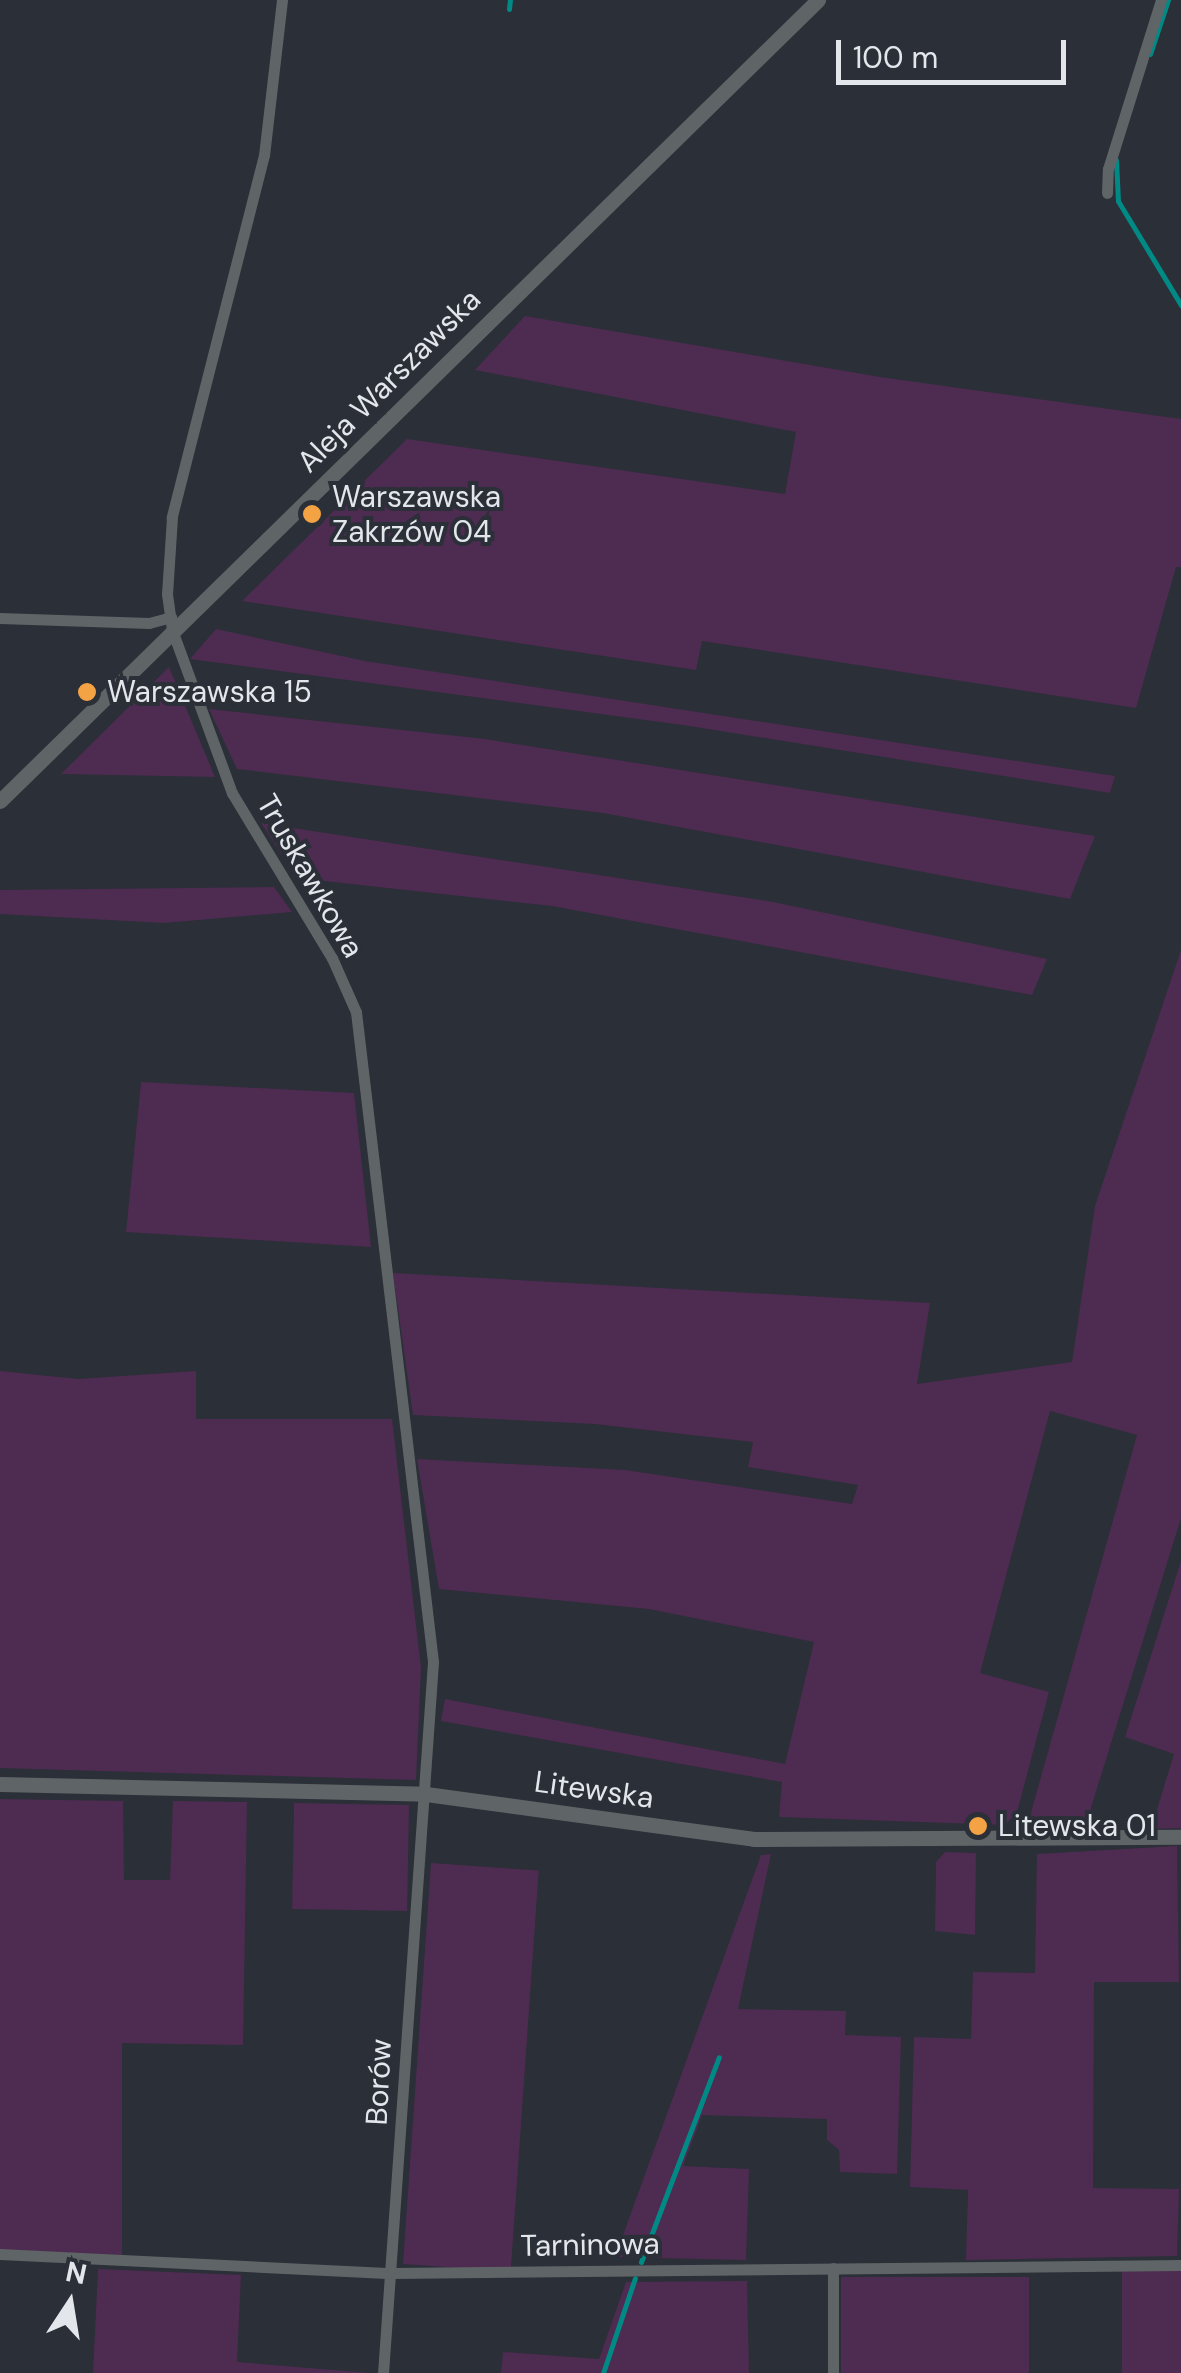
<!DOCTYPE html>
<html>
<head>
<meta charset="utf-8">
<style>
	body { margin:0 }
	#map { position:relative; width:1181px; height:2373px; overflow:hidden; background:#2a2f38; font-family:"DM Sans",sans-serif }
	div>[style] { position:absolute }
	.green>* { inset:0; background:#4e2b50; transform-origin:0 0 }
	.stream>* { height:5px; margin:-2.5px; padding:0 2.5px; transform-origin:2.5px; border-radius:2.5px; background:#008985 }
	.minor>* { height:11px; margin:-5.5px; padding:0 5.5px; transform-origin:5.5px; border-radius:5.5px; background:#5f6466 }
	.tertiary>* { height:15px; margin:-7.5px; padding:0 7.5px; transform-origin:7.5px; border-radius:7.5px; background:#5f6466 }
	.dots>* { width:28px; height:28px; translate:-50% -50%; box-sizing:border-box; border:5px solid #2a2f38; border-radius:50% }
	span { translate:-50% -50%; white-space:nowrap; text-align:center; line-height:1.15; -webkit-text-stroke:8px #2a2f38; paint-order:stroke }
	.street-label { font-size:30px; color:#e3e7ec }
	.poi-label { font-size:30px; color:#e3e7ec }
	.left { translate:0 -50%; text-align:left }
	.north { position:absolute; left:20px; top:2253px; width:100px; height:100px; -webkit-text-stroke:8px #2a2f38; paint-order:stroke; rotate:12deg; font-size:28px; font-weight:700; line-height:40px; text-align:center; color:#e3e7ec }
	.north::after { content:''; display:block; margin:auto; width:35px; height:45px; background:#e3e7ec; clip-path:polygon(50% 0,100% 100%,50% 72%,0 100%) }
	.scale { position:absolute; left:836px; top:40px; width:230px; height:45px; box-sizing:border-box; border:5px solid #e3e7ec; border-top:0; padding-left:12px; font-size:30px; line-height:35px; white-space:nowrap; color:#e3e7ec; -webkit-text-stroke:8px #2a2f38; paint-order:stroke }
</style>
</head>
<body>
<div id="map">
	<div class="green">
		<i style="clip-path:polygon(525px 316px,880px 377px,1181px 419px,1181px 567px,1176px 567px,1136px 708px,702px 641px,696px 670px,242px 601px,407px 439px,785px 494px,796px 432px,475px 370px)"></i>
		<i style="clip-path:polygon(216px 629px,365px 661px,1115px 776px,1110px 793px,683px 725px,190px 659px)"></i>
		<i style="clip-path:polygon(169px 667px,215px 777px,61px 774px)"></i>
		<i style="clip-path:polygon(209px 709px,485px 739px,1095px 836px,1070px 899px,603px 813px,237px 769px)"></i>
		<i style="clip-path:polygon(261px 823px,773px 902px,1047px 959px,1032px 995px,552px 906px,297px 878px)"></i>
		<i style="clip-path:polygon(274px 887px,292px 912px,164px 923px,0 914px,0 890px)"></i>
		<i style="clip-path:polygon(1181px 950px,1181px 1518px,1085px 1827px,1033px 1829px,1028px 1823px,1137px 1435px,1050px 1411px,980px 1673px,1049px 1692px,1017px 1812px,1005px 1825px,779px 1817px,782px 1782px,441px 1721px,445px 1699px,785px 1764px,814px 1642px,649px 1609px,439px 1589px,417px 1459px,625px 1470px,852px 1504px,858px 1485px,748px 1467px,753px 1442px,595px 1424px,413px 1415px,393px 1273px,930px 1303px,917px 1384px,1072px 1362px,1095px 1206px)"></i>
		<i style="clip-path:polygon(141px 1082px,354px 1093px,371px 1247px,126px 1232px)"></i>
		<i style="clip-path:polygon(0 1371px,78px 1379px,196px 1371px,196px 1419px,392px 1419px,421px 1668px,416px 1780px,0 1768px)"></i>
		<i style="clip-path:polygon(1181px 1561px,1181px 1828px,1151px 1829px,1174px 1754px,1125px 1737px)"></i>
		<i style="clip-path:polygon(0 1799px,123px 1801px,124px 1880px,170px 1880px,173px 1801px,247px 1802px,243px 2045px,122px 2043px,122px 2255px,0 2250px)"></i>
		<i style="left:294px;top:1803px;width:115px;height:106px;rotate:1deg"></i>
		<i style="clip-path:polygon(1177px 1846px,1179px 1982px,1094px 1982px,1093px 2188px,1179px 2189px,1177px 2256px,966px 2260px,968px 2190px,910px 2187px,914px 2037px,971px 2039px,973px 1972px,1035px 1973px,1037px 1854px)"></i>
		<i style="clip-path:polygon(945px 1852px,976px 1853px,975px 1935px,935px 1931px,936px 1862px)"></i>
		<i style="clip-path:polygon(771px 1854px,738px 2009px,846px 2011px,845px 2035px,901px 2037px,897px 2174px,840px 2172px,839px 2150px,827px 2140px,827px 2119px,702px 2115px,683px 2166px,749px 2169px,746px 2260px,615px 2257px,761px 1855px)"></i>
		<i style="left:431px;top:1863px;width:108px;height:402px;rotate:4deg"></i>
		<i style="clip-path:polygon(98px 2269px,241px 2275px,237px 2362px,370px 2373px,93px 2373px)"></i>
		<i style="left:1181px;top:2270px;width:103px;height:59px;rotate:90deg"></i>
		<i style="left:1029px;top:2277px;width:96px;height:188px;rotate:90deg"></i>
		<i style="clip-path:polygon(747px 2281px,749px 2373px,501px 2373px,503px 2352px,599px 2359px,626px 2282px)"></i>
	</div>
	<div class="stream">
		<i style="left:509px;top:9px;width:9px;rotate:-84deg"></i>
		<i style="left:1150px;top:54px;width:57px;rotate:-71.6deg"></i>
		<i style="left:1116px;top:160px;width:41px;rotate:87.2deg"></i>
		<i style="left:1118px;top:201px;width:122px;rotate:58.8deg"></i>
		<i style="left:641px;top:2262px;width:219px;rotate:-69.2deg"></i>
		<i style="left:603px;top:2373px;width:100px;rotate:-71.4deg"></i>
	</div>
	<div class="minor">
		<i style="left:282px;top:0;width:156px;rotate:96.6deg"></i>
		<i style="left:264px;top:155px;width:374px;rotate:104.3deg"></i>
		<i style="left:172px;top:517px;width:77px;rotate:93.7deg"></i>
		<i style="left:167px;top:594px;width:36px;rotate:82deg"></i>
		<i style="left:172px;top:630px;width:174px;rotate:69.8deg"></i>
		<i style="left:232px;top:793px;width:193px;rotate:58.8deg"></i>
		<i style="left:332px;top:958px;width:59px;rotate:66deg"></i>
		<i style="left:356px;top:1012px;width:655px;rotate:83.24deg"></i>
		<i style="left:433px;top:1662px;width:713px;rotate:94.02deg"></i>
		<i style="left:1107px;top:193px;width:24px;rotate:-88deg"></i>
		<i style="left:1108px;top:169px;width:177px;rotate:-72.6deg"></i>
		<i style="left:0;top:618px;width:149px;rotate:1.9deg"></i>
		<i style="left:149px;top:623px;width:23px;rotate:-15deg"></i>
		<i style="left:0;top:2254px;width:392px;rotate:2.8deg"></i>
		<i style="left:392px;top:2273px;width:789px;rotate:-0.58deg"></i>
		<i style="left:833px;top:2268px;width:105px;rotate:90deg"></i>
	</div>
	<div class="tertiary">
		<i style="left:0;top:801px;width:1145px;rotate:-44.4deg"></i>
		<i style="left:0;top:1784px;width:426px;rotate:1.3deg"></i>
		<i style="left:426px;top:1794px;width:331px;rotate:7.8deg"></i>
		<i style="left:754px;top:1839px;width:427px;rotate:-0.3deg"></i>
	</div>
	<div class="dots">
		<i style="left:312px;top:514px;background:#f4a344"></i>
		<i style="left:87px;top:692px;background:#f4a344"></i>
		<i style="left:978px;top:1826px;background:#f4a344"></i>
	</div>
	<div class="street-label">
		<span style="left:389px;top:381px;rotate:-45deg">Aleja Warszawska</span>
		<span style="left:310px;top:876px;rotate:60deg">Truskawkowa</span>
		<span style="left:594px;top:1790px;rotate:8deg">Litewska</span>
		<span style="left:379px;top:2082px;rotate:-87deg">Borów</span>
		<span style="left:590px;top:2245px;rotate:-1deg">Tarninowa</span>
	</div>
	<div class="poi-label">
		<span class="left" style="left:332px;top:514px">Warszawska<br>Zakrzów 04</span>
		<span class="left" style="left:107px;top:692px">Warszawska 15</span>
		<span class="left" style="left:998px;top:1826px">Litewska 01</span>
	</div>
	<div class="north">N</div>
	<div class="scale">100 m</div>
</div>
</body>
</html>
